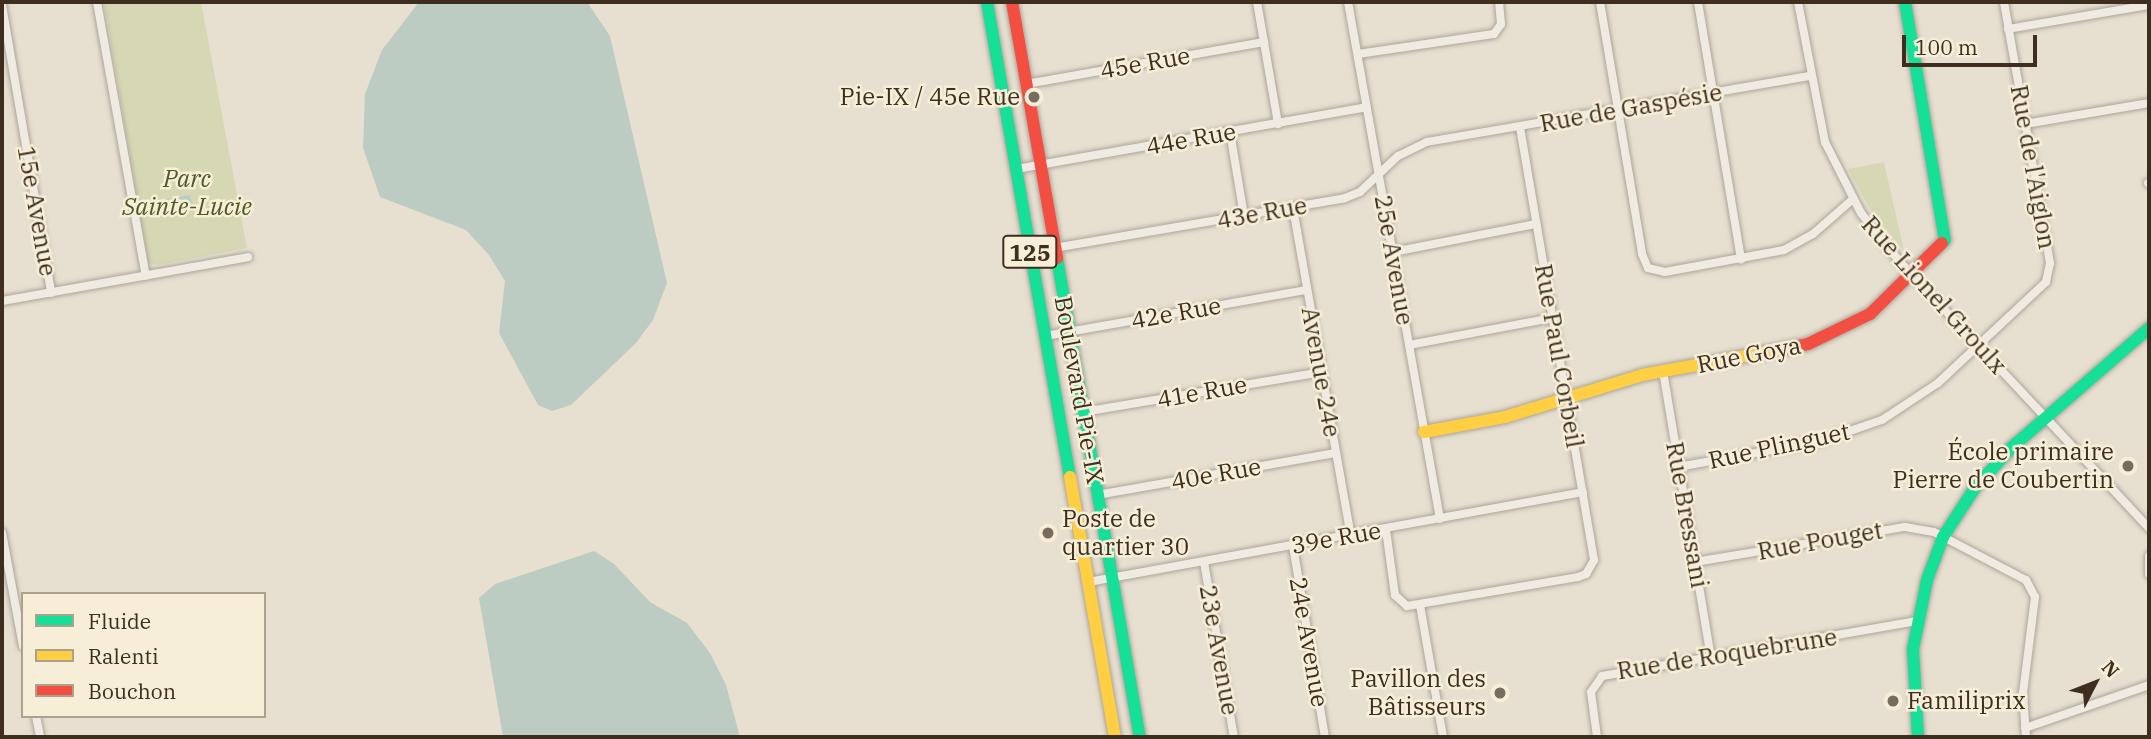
<!DOCTYPE html>
<html>
<head>
<meta charset="utf-8">
<style>
	body { margin:0 }
	#map { position:relative; width:2151px; height:739px; overflow:hidden; background:#e7e0d1; font-family:"IBM Plex Serif",serif }
	div>[style] { position:absolute }
	.green>* { inset:0; background:#d6d7b3 }
	.water>* { inset:0; background:#bcccc2; transform-origin:0 0 }
	.roads { filter:drop-shadow(0 0 2px #ada599) drop-shadow(0 0 2px #ada599) }
	.street>* { height:8px; margin:-4px; padding:0 4px; transform-origin:4px; border-radius:4px; background:#efebe3 }
	.fast>* { height:12px; margin:-6px; padding:0 6px; transform-origin:6px; border-radius:6px; background:#16e098 }
	.slow>* { height:12px; margin:-6px; padding:0 6px; transform-origin:6px; border-radius:6px; background:#ffcf43 }
	.jam>* { height:12px; margin:-6px; padding:0 6px; transform-origin:6px; border-radius:6px; background:#f24e42 }
	.dots>* { width:19px; height:19px; translate:-50% -50%; box-sizing:border-box; border:4px solid #f7eed8; border-radius:50% }
	span { translate:-50% -50%; white-space:nowrap; text-align:center; line-height:1.15; -webkit-text-stroke:5px #f7eed8; paint-order:stroke }
	.shield-label span { padding:2px 5px; background:#f7eed8; border:2px solid; border-radius:5px; -webkit-text-stroke-width:0 }
	.shield-label { font-size:23px; color:#3d2e20; font-weight:700 }
	.street-label { font-size:24px; color:#3d2e20 }
	.poi-label { font-size:24px; color:#3d2e20 }
	.right { translate:-100% -50%; text-align:right }
	.left { translate:0 -50%; text-align:left }
	.park-label { font-size:24px; color:#4d5a26; font-style:italic }
	.frame { position:absolute; inset:0; border:4px solid #3d2e20; pointer-events:none }
	.legend { position:absolute; left:21px; top:592px; width:245px; height:126px; box-sizing:border-box; background:#f7eed8; border:2px solid #ada18e; margin:0; padding:9px 12px; list-style:none; font-size:21px; color:#3d2e20 }
	.legend li { display:flex; align-items:center; gap:14px; height:35px }
	.legend b { width:35px; border:2px solid #ada18e }
	.north { position:absolute; left:2060px; top:648px; width:70px; height:70px; -webkit-text-stroke:5px #f7eed8; paint-order:stroke; rotate:48deg; font-size:19px; font-weight:700; line-height:28px; text-align:center; color:#3d2e20 }
	.north::after { content:''; display:block; margin:auto; width:24px; height:32px; background:#3d2e20; clip-path:polygon(50% 0,100% 100%,50% 72%,0 100%) }
	.scale { position:absolute; left:1902px; top:35px; width:135px; height:32px; box-sizing:border-box; border:4px solid #3d2e20; border-top:0; padding-left:9px; font-size:21px; line-height:24px; white-space:nowrap; color:#3d2e20; -webkit-text-stroke:5px #f7eed8; paint-order:stroke }
</style>
</head>
<body>
<div id="map">
	<div class="green">
		<i style="clip-path:polygon(104px 2px,201px 2px,247px 248px,158px 265px,148px 263px)"></i>
		<i style="clip-path:polygon(1884px 162px,1904px 251px,1873px 214px,1848px 169px)"></i>
	</div>
	<div class="water">
		<i style="clip-path:polygon(419px 2px,587px 2px,610px 36px,667px 283px,653px 320px,636px 343px,571px 405px,552px 411px,538px 405px,499px 333px,505px 281px,489px 255px,466px 230px,380px 197px,363px 148px,365px 94px,382px 50px)"></i>
		<i style="left:190px;top:195px;width:17px;height:34px;rotate:80deg"></i>
		<i style="clip-path:polygon(594px 551px,614px 564px,650px 602px,687px 623px,710px 653px,726px 685px,740px 737px,503px 737px,479px 598px,495px 584px)"></i>
	</div>
	<div class="roads">
		<div class="street">
			<i style="left:97px;top:2px;width:278px;rotate:79.9deg"></i>
			<i style="left:1257px;top:2px;width:124px;rotate:80.2deg"></i>
			<i style="left:1348px;top:2px;width:525px;rotate:79.91deg"></i>
			<i style="left:1600px;top:2px;width:255px;rotate:80.5deg"></i>
			<i style="left:1642px;top:254px;width:15px;rotate:67deg"></i>
			<i style="left:1648px;top:268px;width:17px;rotate:13deg"></i>
			<i style="left:1665px;top:272px;width:121px;rotate:-10.5deg"></i>
			<i style="left:1784px;top:250px;width:33px;rotate:-29deg"></i>
			<i style="left:1813px;top:234px;width:52px;rotate:-41.1deg"></i>
			<i style="left:1698px;top:2px;width:261px;rotate:80.5deg"></i>
			<i style="left:1798px;top:2px;width:143px;rotate:79.1deg"></i>
			<i style="left:1825px;top:142px;width:80px;rotate:63.1deg"></i>
			<i style="left:1861px;top:213px;width:63px;rotate:51.5deg"></i>
			<i style="left:1900px;top:262px;width:364px;rotate:46.9deg"></i>
			<i style="left:2px;top:5px;width:292px;rotate:80.3deg"></i>
			<i style="left:2008px;top:29px;width:143px;rotate:-9.7deg"></i>
			<i style="left:1358px;top:54px;width:137px;rotate:-8.4deg"></i>
			<i style="left:1494px;top:34px;width:12px;rotate:-55deg"></i>
			<i style="left:1501px;top:24px;width:22px;rotate:-95deg"></i>
			<i style="left:1026px;top:84px;width:242px;rotate:-10deg"></i>
			<i style="left:2025px;top:124px;width:126px;rotate:-9.6deg"></i>
			<i style="left:1230px;top:132px;width:85px;rotate:80.5deg"></i>
			<i style="left:1016px;top:169px;width:356px;rotate:-10deg"></i>
			<i style="left:2148px;top:183px;width:1px"></i>
			<i style="left:1293px;top:208px;width:333px;rotate:80deg"></i>
			<i style="left:1054px;top:248px;width:295px;rotate:-9.7deg"></i>
			<i style="left:1345px;top:198px;width:16px;rotate:-22deg"></i>
			<i style="left:1360px;top:192px;width:52px;rotate:-43.5deg"></i>
			<i style="left:1398px;top:156px;width:32px;rotate:-26deg"></i>
			<i style="left:1427px;top:142px;width:390px;rotate:-9.8deg"></i>
			<i style="left:1393px;top:252px;width:146px;rotate:-11.1deg"></i>
			<i style="left:2px;top:301px;width:250px;rotate:-10.1deg"></i>
			<i style="left:1045px;top:336px;width:266px;rotate:-10deg"></i>
			<i style="left:1409px;top:345px;width:146px;rotate:-10.7deg"></i>
			<i style="left:1663px;top:371px;width:292px;rotate:80.5deg"></i>
			<i style="left:1083px;top:412px;width:241px;rotate:-9.5deg"></i>
			<i style="left:1678px;top:467px;width:145px;rotate:-10.3deg"></i>
			<i style="left:1821px;top:441px;width:65px;rotate:-19deg"></i>
			<i style="left:1882px;top:420px;width:67px;rotate:-33.5deg"></i>
			<i style="left:1938px;top:383px;width:148px;rotate:-43.1deg"></i>
			<i style="left:2046px;top:282px;width:19px;rotate:-78deg"></i>
			<i style="left:2050px;top:263px;width:265px;rotate:-100deg"></i>
			<i style="left:1097px;top:495px;width:242px;rotate:-10deg"></i>
			<i style="left:1386px;top:530px;width:66px;rotate:82.1deg"></i>
			<i style="left:1395px;top:595px;width:16px;rotate:43deg"></i>
			<i style="left:1407px;top:606px;width:173px;rotate:-9.6deg"></i>
			<i style="left:1578px;top:577px;width:9px;rotate:-21deg"></i>
			<i style="left:1586px;top:574px;width:16px;rotate:-60deg"></i>
			<i style="left:1594px;top:560px;width:439px;rotate:-99.7deg"></i>
			<i style="left:2px;top:533px;width:115px;rotate:79.5deg"></i>
			<i style="left:1293px;top:546px;width:194px;rotate:80.5deg"></i>
			<i style="left:2149px;top:556px;width:18px;rotate:90deg"></i>
			<i style="left:1204px;top:562px;width:178px;rotate:80.3deg"></i>
			<i style="left:1695px;top:562px;width:213px;rotate:-9.5deg"></i>
			<i style="left:1905px;top:527px;width:29px;rotate:10deg"></i>
			<i style="left:1934px;top:532px;width:104px;rotate:27.6deg"></i>
			<i style="left:2026px;top:580px;width:19px;rotate:62deg"></i>
			<i style="left:2035px;top:597px;width:97px;rotate:97.1deg"></i>
			<i style="left:2023px;top:693px;width:44px;rotate:86.1deg"></i>
			<i style="left:1088px;top:582px;width:503px;rotate:-10.3deg"></i>
			<i style="left:1420px;top:605px;width:134px;rotate:80.1deg"></i>
			<i style="left:36px;top:716px;width:21px;rotate:79deg"></i>
			<i style="left:2025px;top:728px;width:131px;rotate:-19.1deg"></i>
			<i style="left:1597px;top:737px;width:45px;rotate:-97.6deg"></i>
			<i style="left:1591px;top:692px;width:19px;rotate:-55deg"></i>
			<i style="left:1602px;top:676px;width:320px;rotate:-9.9deg"></i>
		</div>
		<div class="fast">
			<i style="left:987px;top:2px;width:482px;rotate:80.1deg"></i>
			<i style="left:1905px;top:2px;width:241px;rotate:80.5deg"></i>
			<i style="left:1945px;top:240px;width:4px;rotate:135deg"></i>
			<i style="left:1057px;top:258px;width:486px;rotate:80.2deg"></i>
			<i style="left:1918px;top:737px;width:88px;rotate:-93.3deg"></i>
			<i style="left:1913px;top:649px;width:70px;rotate:-78.5deg"></i>
			<i style="left:1927px;top:580px;width:46px;rotate:-69.6deg"></i>
			<i style="left:1943px;top:537px;width:57px;rotate:-57.1deg"></i>
			<i style="left:1974px;top:489px;width:55px;rotate:-47.9deg"></i>
			<i style="left:2011px;top:448px;width:183px;rotate:-41deg"></i>
		</div>
		<div class="slow">
			<i style="left:1424px;top:432px;width:82px;rotate:-10.5deg"></i>
			<i style="left:1505px;top:417px;width:143px;rotate:-17deg"></i>
			<i style="left:1642px;top:375px;width:143px;rotate:-10.4deg"></i>
			<i style="left:1070px;top:477px;width:264px;rotate:80.2deg"></i>
		</div>
		<div class="jam">
			<i style="left:1012px;top:2px;width:260px;rotate:80deg"></i>
			<i style="left:1783px;top:349px;width:25px;rotate:-11deg"></i>
			<i style="left:1808px;top:344px;width:69px;rotate:-25.8deg"></i>
			<i style="left:1870px;top:314px;width:101px;rotate:-44.6deg"></i>
		</div>
	</div>
	<div class="dots">
		<i style="left:1034px;top:97px;background:#786c5e"></i>
		<i style="left:2128px;top:466px;background:#786c5e"></i>
		<i style="left:1048px;top:533px;background:#786c5e"></i>
		<i style="left:1500px;top:693px;background:#786c5e"></i>
		<i style="left:1893px;top:701px;background:#786c5e"></i>
	</div>
	<div class="shield-label">
		<span style="left:1030px;top:252px">125</span>
	</div>
	<div class="street-label">
		<span style="left:1145px;top:63px;rotate:-10deg">45e Rue</span>
		<span style="left:1631px;top:108px;rotate:-10deg">Rue de Gaspésie</span>
		<span style="left:1191px;top:139px;rotate:-10deg">44e Rue</span>
		<span style="left:2033px;top:167px;rotate:80deg">Rue de l'Aiglon</span>
		<span style="left:37px;top:211px;rotate:80deg">15e Avenue</span>
		<span style="left:1262px;top:213px;rotate:-10deg">43e Rue</span>
		<span style="left:1394px;top:260px;rotate:80deg">25e Avenue</span>
		<span style="left:1934px;top:295px;rotate:48deg">Rue Lionel Groulx</span>
		<span style="left:1176px;top:313px;rotate:-10deg">42e Rue</span>
		<span style="left:1749px;top:355px;rotate:-11deg">Rue Goya</span>
		<span style="left:1559px;top:356px;rotate:80deg">Rue Paul Corbeil</span>
		<span style="left:1321px;top:372px;rotate:80deg">Avenue 24e</span>
		<span style="left:1079px;top:390px;rotate:80deg">Boulevard Pie-IX</span>
		<span style="left:1202px;top:392px;rotate:-10deg">41e Rue</span>
		<span style="left:1779px;top:446px;rotate:-12deg">Rue Plinguet</span>
		<span style="left:1216px;top:474px;rotate:-10deg">40e Rue</span>
		<span style="left:1687px;top:515px;rotate:80deg">Rue Bressani</span>
		<span style="left:1336px;top:538px;rotate:-10deg">39e Rue</span>
		<span style="left:1820px;top:541px;rotate:-10deg">Rue Pouget</span>
		<span style="left:1309px;top:642px;rotate:80deg">24e Avenue</span>
		<span style="left:1219px;top:650px;rotate:80deg">23e Avenue</span>
		<span style="left:1727px;top:654px;rotate:-9deg">Rue de Roquebrune</span>
	</div>
	<div class="poi-label">
		<span class="right" style="left:1020px;top:97px">Pie-IX / 45e Rue</span>
		<span class="right" style="left:2114px;top:466px">École primaire<br>Pierre de Coubertin</span>
		<span class="left" style="left:1062px;top:533px">Poste de<br>quartier 30</span>
		<span class="right" style="left:1486px;top:693px">Pavillon des<br>Bâtisseurs</span>
		<span class="left" style="left:1907px;top:701px">Familiprix</span>
	</div>
	<div class="park-label">
		<span style="left:187px;top:193px">Parc<br>Sainte-Lucie</span>
	</div>
	<div class="frame"></div>
	<ul class="legend">
	<li><b style="height:9px;background:#16e098"></b>Fluide</li>
	<li><b style="height:9px;background:#ffcf43"></b>Ralenti</li>
	<li><b style="height:9px;background:#f24e42"></b>Bouchon</li>
	</ul>
	<div class="north">N</div>
	<div class="scale">100 m</div>
</div>
</body>
</html>
